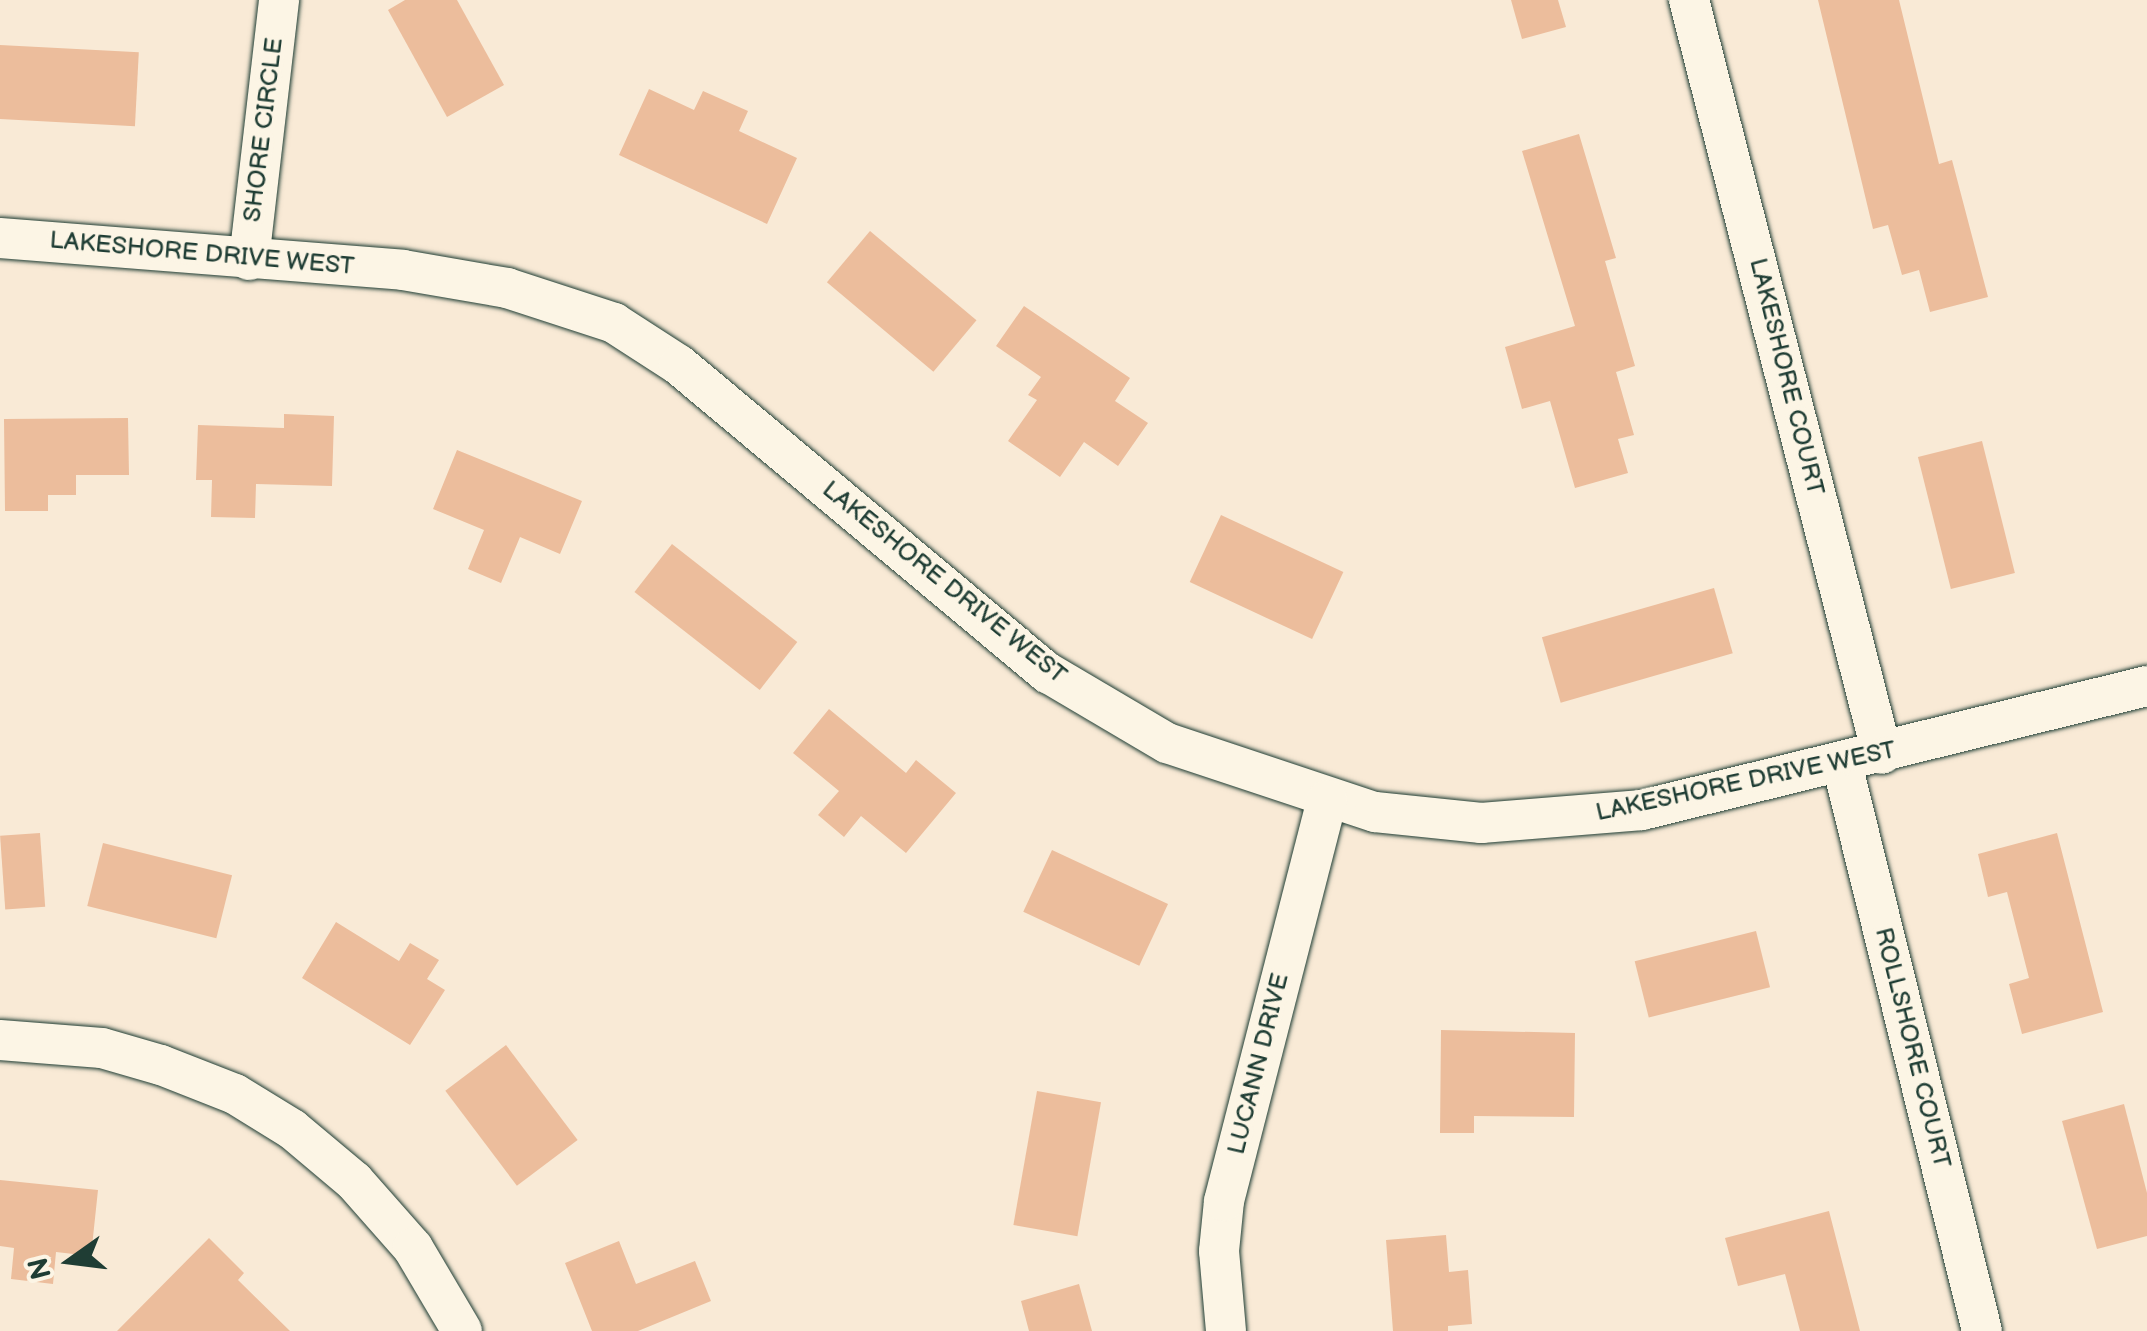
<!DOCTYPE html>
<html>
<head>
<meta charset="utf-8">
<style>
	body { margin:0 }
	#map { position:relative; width:2147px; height:1331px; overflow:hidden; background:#f9ead6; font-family:"Balsamiq Sans",sans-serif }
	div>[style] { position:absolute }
	.building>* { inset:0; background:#ecbd9c; transform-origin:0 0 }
	.roads { filter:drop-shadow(0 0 2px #1f3d34) drop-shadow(0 0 2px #1f3d34) }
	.street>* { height:40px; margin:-20px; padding:0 20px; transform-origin:20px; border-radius:20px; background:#fcf5e5 }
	span { translate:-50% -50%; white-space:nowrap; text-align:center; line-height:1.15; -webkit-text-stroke:9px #fcf5e5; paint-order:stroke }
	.street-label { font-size:25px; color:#1f3d34 }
	.north { position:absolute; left:20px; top:1211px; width:100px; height:100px; -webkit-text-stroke:8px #fcf5e5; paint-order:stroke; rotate:256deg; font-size:28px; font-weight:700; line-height:40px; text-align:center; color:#1f3d34 }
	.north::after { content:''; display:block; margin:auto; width:35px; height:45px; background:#1f3d34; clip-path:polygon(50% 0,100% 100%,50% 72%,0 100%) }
</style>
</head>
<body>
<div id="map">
	<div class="building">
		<i style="clip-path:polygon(405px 0,457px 0,504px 85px,447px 117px,388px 10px)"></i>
		<i style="clip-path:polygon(1511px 0,1558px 0,1566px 27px,1522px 39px)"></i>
		<i style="clip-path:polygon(1818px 0,1899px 0,1939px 164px,1952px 160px,1988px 297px,1930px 312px,1919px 270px,1902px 275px,1888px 225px,1873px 229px)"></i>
		<i style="left:0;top:45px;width:139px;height:74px;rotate:3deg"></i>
		<i style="clip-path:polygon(649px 89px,694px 110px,703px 91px,748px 111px,739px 131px,797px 158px,767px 224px,619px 155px)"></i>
		<i style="clip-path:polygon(1579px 134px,1616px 258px,1605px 261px,1635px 366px,1616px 372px,1634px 435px,1618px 439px,1628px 473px,1575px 488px,1550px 401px,1522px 409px,1505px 347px,1575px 326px,1522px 151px)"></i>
		<i style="left:870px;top:231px;width:139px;height:67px;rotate:40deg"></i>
		<i style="clip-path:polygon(1024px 306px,1130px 378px,1115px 401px,1148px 423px,1118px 466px,1084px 442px,1060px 477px,1008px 441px,1037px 400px,1028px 395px,1041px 377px,996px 346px)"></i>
		<i style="clip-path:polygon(284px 414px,334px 416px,332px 486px,256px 484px,255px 518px,211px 517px,212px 480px,196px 480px,198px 425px,284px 428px)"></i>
		<i style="clip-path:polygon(128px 418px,129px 475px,76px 475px,76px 495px,48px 495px,48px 511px,5px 511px,4px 419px)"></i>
		<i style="left:1982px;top:441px;width:136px;height:66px;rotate:76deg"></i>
		<i style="clip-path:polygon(457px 450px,582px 501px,560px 554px,520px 537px,501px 583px,468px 569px,484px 530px,433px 509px)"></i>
		<i style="left:1221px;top:515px;width:135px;height:74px;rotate:25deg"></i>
		<i style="left:672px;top:544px;width:159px;height:61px;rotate:38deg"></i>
		<i style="left:1714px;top:588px;width:68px;height:179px;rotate:74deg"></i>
		<i style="clip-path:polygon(829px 709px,906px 773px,916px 760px,956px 793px,906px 853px,861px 816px,844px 837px,818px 815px,839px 791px,793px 753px)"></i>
		<i style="left:40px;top:833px;width:74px;height:40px;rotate:86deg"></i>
		<i style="clip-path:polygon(2057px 833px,2103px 1012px,2022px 1034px,2009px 984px,2029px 978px,2007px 892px,1988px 897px,1978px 854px)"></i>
		<i style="left:103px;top:843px;width:133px;height:65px;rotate:14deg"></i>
		<i style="left:1052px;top:850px;width:128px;height:68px;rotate:25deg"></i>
		<i style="clip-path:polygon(336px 922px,399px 961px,410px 943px,439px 960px,427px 979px,445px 990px,410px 1045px,302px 978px)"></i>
		<i style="left:1756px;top:931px;width:58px;height:125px;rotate:76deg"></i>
		<i style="clip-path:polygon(1441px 1030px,1575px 1033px,1574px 1117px,1474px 1116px,1474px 1133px,1440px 1133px)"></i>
		<i style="left:506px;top:1045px;width:119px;height:76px;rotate:53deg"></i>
		<i style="left:1037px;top:1091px;width:65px;height:136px;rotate:10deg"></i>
		<i style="clip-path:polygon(2124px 1104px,2147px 1193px,2147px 1236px,2097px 1249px,2062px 1121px)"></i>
		<i style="clip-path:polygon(0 1180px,98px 1190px,91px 1256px,56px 1252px,53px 1284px,11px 1279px,14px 1248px,0 1246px)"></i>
		<i style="clip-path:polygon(1829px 1211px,1860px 1331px,1800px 1331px,1785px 1274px,1738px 1286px,1725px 1238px)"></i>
		<i style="clip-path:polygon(1446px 1235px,1449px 1272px,1468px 1270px,1472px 1324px,1448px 1326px,1448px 1331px,1393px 1331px,1386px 1240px)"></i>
		<i style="clip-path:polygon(209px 1238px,244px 1273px,238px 1280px,290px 1331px,117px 1331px)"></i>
		<i style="clip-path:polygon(619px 1241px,636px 1284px,695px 1261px,711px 1301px,638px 1331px,592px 1331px,565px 1263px)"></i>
		<i style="clip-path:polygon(1079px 1284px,1092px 1331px,1029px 1331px,1021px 1301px)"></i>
	</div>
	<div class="roads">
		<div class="street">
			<i style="left:1689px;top:0;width:778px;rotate:75.64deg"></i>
			<i style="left:0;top:238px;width:404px;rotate:4.5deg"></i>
			<i style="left:403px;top:270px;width:106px;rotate:9.8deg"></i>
			<i style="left:507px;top:288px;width:113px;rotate:18.1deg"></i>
			<i style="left:614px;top:323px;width:77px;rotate:32.9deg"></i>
			<i style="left:679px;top:365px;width:481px;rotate:39.9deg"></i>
			<i style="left:1048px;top:673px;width:138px;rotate:30.5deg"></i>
			<i style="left:1167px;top:743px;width:219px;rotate:18.4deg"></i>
			<i style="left:1375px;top:812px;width:107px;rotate:5.9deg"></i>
			<i style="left:1481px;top:823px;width:162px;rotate:-4.6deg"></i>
			<i style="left:1642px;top:810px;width:520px;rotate:-13.8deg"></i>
			<i style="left:249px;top:260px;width:262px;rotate:-83.4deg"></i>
			<i style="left:1842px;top:764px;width:584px;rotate:76.13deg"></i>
			<i style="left:0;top:1040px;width:102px;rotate:4.5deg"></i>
			<i style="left:102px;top:1048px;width:61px;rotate:16.1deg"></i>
			<i style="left:161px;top:1065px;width:79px;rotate:21.4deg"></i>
			<i style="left:235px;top:1094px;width:67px;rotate:31.6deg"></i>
			<i style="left:292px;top:1129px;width:81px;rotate:40deg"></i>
			<i style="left:354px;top:1181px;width:89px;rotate:48.6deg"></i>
			<i style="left:413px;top:1248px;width:96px;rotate:59.4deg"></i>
			<i style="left:1226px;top:1331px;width:80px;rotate:-95deg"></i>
			<i style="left:1219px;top:1251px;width:50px;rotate:-84.3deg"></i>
			<i style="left:1224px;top:1201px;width:414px;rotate:-75.6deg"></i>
		</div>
	</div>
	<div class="street-label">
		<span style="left:264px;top:130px;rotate:-83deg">SHORE CIRCLE</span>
		<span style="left:202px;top:254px;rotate:5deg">LAKESHORE DRIVE WEST</span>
		<span style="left:1786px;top:377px;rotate:76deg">LAKESHORE COURT</span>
		<span style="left:944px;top:583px;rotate:39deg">LAKESHORE DRIVE WEST</span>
		<span style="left:1746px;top:782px;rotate:-12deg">LAKESHORE DRIVE WEST</span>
		<span style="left:1912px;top:1048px;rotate:76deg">ROLLSHORE COURT</span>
		<span style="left:1259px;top:1064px;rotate:-76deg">LUCANN DRIVE</span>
	</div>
	<div class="north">N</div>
</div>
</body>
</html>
